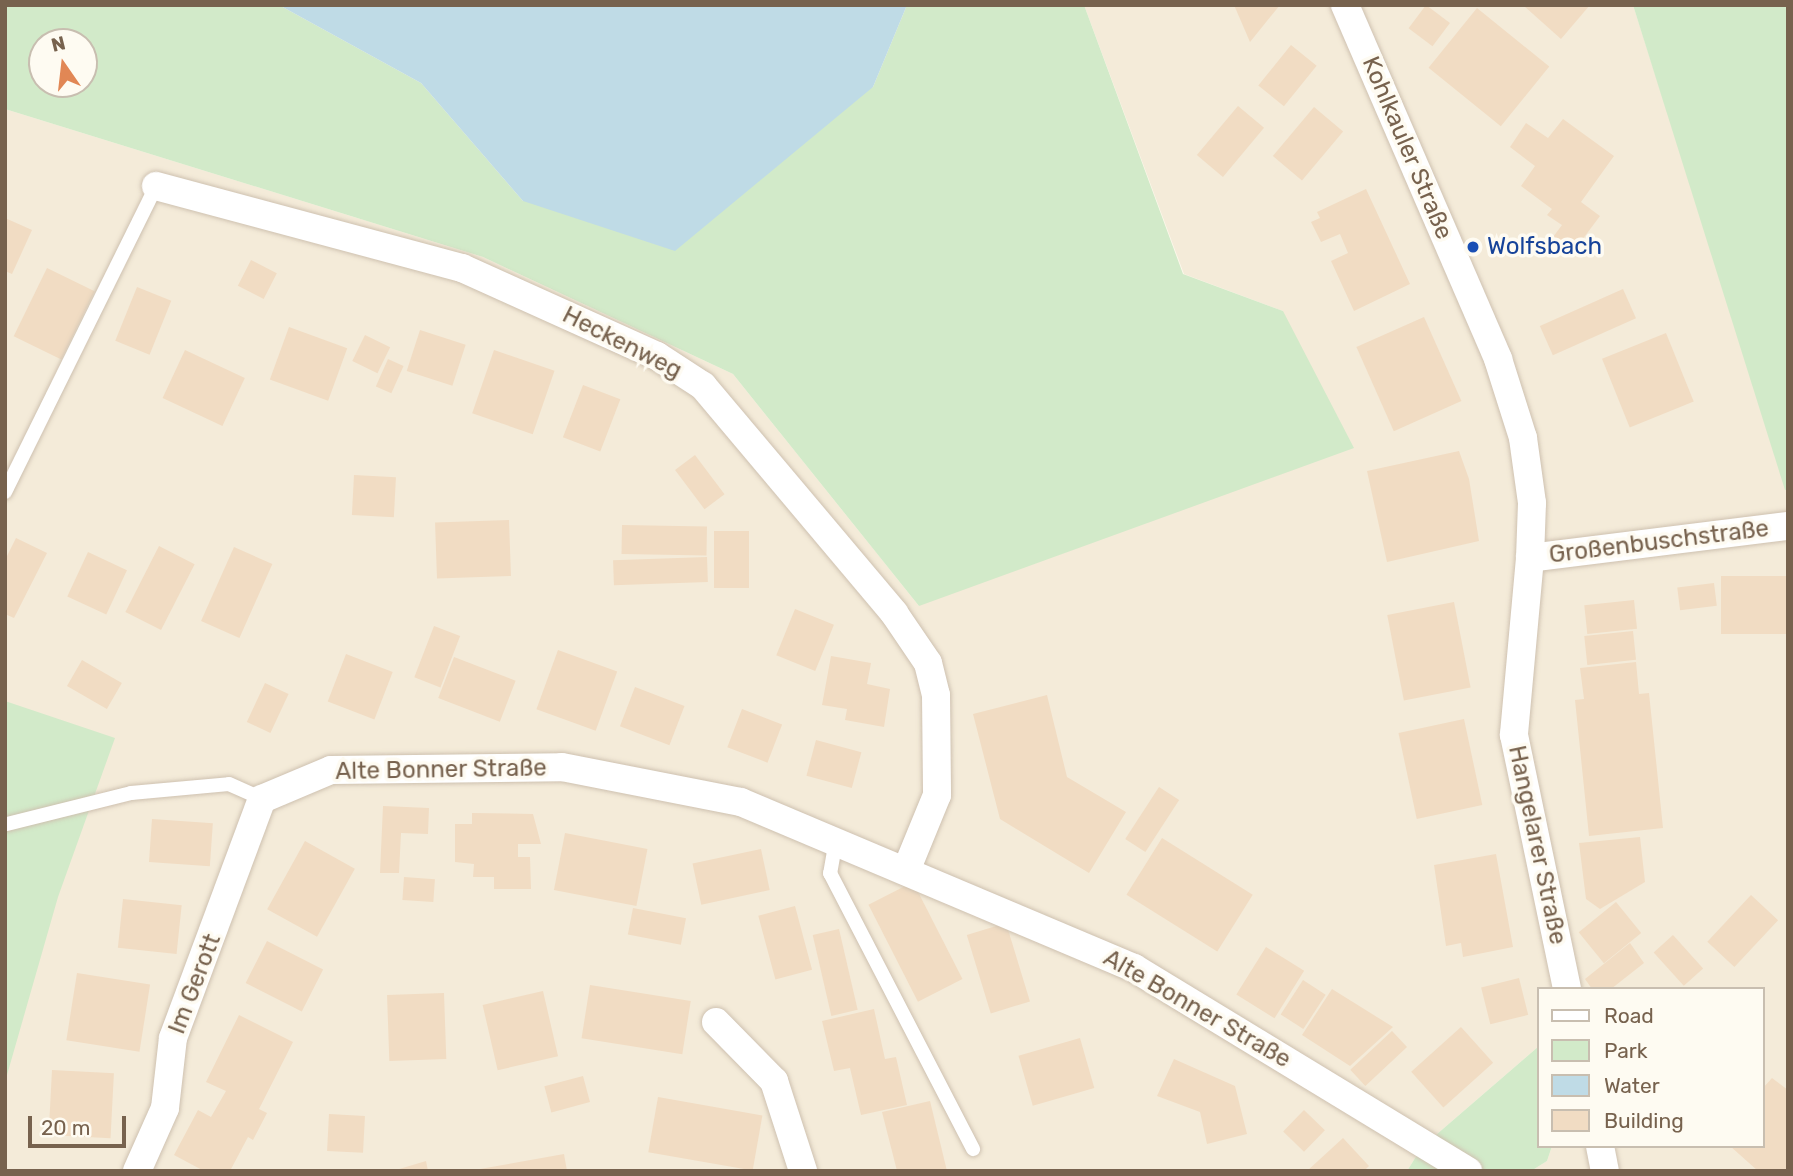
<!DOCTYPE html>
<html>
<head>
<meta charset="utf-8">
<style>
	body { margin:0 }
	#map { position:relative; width:1793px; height:1176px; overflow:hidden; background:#fcf8eb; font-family:Rubik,sans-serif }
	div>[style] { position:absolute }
	.residential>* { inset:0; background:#f4ebd9 }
	.green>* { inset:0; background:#d2eac9 }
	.water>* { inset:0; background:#bfdbe6 }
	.building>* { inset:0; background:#f1dcc3; transform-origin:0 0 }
	.roads { filter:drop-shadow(0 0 2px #cec1b0) drop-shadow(0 0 2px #cec1b0) }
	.service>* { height:14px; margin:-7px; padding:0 7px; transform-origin:7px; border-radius:7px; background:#fff }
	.minor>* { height:28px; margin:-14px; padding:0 14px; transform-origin:14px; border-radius:14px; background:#fff }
	.dots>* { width:19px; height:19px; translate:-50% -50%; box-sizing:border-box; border:4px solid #fefbf2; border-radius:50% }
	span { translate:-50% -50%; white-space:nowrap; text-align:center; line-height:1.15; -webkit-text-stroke:7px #fefbf2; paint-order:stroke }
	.street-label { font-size:24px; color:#77624e }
	.transit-label { font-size:24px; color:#164399 }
	.left { translate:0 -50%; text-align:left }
	.frame { position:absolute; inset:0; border:7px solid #77624e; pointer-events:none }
	.legend { position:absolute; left:1537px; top:987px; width:228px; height:161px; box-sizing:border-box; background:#fefbf2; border:2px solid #c8beb0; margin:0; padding:9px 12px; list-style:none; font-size:21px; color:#77624e }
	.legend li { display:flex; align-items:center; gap:14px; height:35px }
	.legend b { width:35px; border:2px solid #c8beb0 }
	.north { position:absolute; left:28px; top:28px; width:70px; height:70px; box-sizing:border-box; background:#fefbf2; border:2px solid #c8beb0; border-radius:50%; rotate:346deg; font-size:19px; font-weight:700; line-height:28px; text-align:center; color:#77624e }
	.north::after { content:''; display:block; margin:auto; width:24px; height:32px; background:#e18755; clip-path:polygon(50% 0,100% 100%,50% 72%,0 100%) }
	.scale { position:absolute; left:28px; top:1116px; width:98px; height:32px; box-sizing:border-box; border:4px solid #77624e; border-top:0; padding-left:9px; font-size:21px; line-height:24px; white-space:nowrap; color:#77624e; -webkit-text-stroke:5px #fefbf2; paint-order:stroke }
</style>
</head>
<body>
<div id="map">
	<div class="residential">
		<i style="clip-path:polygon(1084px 5px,1633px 5px,1788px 489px,1788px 1171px,1531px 1171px,1547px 1161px,1552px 1146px,1763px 1146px,1763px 989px,1539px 989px,1539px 1046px,1422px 1147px,1407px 1171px,5px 1171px,5px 109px,483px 257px,733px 374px,919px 606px,1283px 311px,1184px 274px)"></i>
	</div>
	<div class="green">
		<i style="clip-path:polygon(evenodd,5px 5px,279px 5px,421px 83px,523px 201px,873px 87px,907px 5px,1084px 5px,1183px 274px,1283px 311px,1354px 448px,919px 606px,733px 374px,483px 257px,5px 109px,5px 5px,42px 42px,84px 42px,84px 84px,42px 84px,42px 42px)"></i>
		<i style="clip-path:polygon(1633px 5px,1788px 5px,1788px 489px,1785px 490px)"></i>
		<i style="clip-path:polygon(5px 701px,115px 738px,58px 897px,5px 1082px)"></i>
		<i style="clip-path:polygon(1539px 1046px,1539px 1146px,1552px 1146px,1547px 1161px,1531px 1171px,1407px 1171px,1422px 1147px)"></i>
	</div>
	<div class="water">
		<i style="clip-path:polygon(279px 5px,907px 5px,873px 87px,675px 251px,523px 201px,421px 83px)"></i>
	</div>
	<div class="building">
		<i style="clip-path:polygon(1234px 5px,1280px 5px,1250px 42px)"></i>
		<i style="left:1426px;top:5px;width:30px;height:29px;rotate:37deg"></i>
		<i style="clip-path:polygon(1523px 5px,1590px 5px,1561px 39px)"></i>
		<i style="left:1477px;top:8px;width:93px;height:77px;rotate:39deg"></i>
		<i style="left:1291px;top:45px;width:33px;height:52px;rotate:39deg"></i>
		<i style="left:1238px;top:106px;width:34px;height:64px;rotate:40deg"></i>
		<i style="left:1314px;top:107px;width:38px;height:64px;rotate:40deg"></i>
		<i style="clip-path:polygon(1563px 119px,1614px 156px,1581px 202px,1600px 216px,1573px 252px,1553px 237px,1562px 225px,1547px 215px,1552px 209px,1521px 186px,1535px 166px,1510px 147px,1526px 123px,1548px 138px)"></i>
		<i style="clip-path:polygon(1366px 189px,1410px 284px,1354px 311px,1331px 261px,1348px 253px,1340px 234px,1321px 242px,1311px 222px,1320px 218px,1317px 212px)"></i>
		<i style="clip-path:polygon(5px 218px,32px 230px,12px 274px,5px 271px)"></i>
		<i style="left:251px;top:260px;width:29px;height:29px;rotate:27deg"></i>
		<i style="left:47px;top:268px;width:53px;height:76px;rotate:26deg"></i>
		<i style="left:137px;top:287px;width:37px;height:58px;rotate:22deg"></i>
		<i style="left:1623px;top:289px;width:32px;height:91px;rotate:66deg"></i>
		<i style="left:1424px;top:317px;width:92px;height:74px;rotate:66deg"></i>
		<i style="left:289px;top:327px;width:62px;height:56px;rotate:20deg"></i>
		<i style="left:420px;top:330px;width:48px;height:43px;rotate:18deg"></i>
		<i style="left:1666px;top:333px;width:74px;height:69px;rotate:68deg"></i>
		<i style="left:365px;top:335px;width:28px;height:29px;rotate:26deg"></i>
		<i style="left:185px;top:350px;width:66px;height:53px;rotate:25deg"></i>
		<i style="left:494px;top:350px;width:64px;height:67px;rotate:19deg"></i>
		<i style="left:388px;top:359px;width:17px;height:30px;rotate:24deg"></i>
		<i style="left:583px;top:385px;width:40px;height:56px;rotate:21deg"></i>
		<i style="clip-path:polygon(1459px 451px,1469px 479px,1479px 541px,1387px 562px,1367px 471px)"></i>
		<i style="left:695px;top:455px;width:49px;height:25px;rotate:53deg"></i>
		<i style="left:354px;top:475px;width:42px;height:40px;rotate:3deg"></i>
		<i style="left:509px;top:520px;width:56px;height:74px;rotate:88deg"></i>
		<i style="left:622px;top:525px;width:85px;height:29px;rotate:1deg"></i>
		<i style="left:714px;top:531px;width:35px;height:57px"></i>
		<i style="clip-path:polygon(16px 538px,47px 553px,14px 618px,5px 614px,5px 560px)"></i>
		<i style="left:159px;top:546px;width:40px;height:74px;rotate:27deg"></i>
		<i style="left:234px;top:547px;width:42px;height:81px;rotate:24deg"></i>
		<i style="left:88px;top:552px;width:43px;height:49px;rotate:25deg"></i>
		<i style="left:707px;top:557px;width:25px;height:94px;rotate:88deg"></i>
		<i style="left:1788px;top:576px;width:58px;height:67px;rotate:90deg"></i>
		<i style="left:1714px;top:583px;width:23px;height:37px;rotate:83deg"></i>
		<i style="left:1634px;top:600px;width:29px;height:50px;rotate:84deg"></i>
		<i style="left:1454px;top:602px;width:87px;height:68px;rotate:79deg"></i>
		<i style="left:795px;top:609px;width:42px;height:50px;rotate:22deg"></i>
		<i style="left:434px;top:626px;width:28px;height:55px;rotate:21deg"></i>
		<i style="left:1633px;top:631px;width:29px;height:49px;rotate:84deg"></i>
		<i style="left:558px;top:650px;width:63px;height:63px;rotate:20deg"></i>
		<i style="left:346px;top:654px;width:50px;height:51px;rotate:21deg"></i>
		<i style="clip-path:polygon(831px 656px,871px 663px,867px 684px,890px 689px,884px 727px,845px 720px,847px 709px,822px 705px)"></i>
		<i style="left:454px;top:657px;width:66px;height:44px;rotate:21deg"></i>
		<i style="left:82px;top:660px;width:46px;height:30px;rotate:30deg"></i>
		<i style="clip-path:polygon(1636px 662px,1639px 694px,1649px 693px,1663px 828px,1589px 836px,1575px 700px,1584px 699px,1580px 668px)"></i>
		<i style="left:265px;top:683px;width:26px;height:43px;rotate:25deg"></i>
		<i style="left:635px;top:687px;width:53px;height:42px;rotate:21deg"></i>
		<i style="clip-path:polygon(1047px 695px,1067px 777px,1126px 812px,1089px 873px,1000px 819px,973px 714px)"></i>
		<i style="left:742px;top:709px;width:43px;height:41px;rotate:21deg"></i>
		<i style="left:1464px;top:719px;width:88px;height:67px;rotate:78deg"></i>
		<i style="left:816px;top:740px;width:47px;height:37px;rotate:15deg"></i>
		<i style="left:1159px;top:787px;width:24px;height:62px;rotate:33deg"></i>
		<i style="clip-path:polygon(383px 806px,429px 808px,428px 834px,401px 833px,399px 873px,380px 873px)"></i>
		<i style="clip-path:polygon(472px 813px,533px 814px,541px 844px,518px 844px,518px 857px,530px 857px,531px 889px,494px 889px,494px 877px,473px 877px,474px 864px,455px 862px,455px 824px,472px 824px)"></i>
		<i style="left:152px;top:819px;width:61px;height:43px;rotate:4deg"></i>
		<i style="left:565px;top:833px;width:84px;height:58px;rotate:11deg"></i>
		<i style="clip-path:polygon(1640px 837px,1645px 882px,1600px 909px,1586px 899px,1579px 843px)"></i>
		<i style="left:1162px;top:838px;width:107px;height:67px;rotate:32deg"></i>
		<i style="left:305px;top:841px;width:57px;height:78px;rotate:29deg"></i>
		<i style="left:761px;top:849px;width:42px;height:70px;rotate:78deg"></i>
		<i style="clip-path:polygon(1496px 854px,1513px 947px,1463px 957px,1461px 943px,1446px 946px,1434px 865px)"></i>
		<i style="left:404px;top:877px;width:31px;height:23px;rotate:4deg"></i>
		<i style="left:913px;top:882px;width:109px;height:50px;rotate:63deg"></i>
		<i style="left:1751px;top:895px;width:37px;height:64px;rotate:43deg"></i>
		<i style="left:123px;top:899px;width:59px;height:49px;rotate:6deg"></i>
		<i style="left:1616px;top:902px;width:40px;height:48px;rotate:51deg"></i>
		<i style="left:795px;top:906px;width:66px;height:38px;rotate:75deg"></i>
		<i style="left:633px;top:908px;width:54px;height:27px;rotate:11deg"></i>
		<i style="left:1006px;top:923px;width:82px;height:41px;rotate:73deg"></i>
		<i style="left:839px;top:929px;width:83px;height:27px;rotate:77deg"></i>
		<i style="left:1673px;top:935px;width:45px;height:26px;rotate:48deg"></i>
		<i style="left:267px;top:941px;width:63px;height:47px;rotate:27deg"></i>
		<i style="clip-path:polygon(1630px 943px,1644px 963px,1611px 989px,1592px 989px,1585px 979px)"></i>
		<i style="left:1266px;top:947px;width:45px;height:56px;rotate:32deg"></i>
		<i style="left:77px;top:973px;width:74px;height:68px;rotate:9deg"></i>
		<i style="left:1519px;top:978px;width:38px;height:39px;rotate:76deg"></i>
		<i style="left:1303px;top:980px;width:27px;height:41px;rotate:33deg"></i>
		<i style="left:590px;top:985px;width:102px;height:54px;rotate:9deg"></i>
		<i style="clip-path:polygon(1332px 989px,1393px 1027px,1350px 1066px,1302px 1035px)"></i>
		<i style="left:543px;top:991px;width:67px;height:62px;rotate:77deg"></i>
		<i style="left:444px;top:993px;width:66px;height:57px;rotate:88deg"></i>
		<i style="clip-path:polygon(874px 1009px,885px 1059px,896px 1057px,907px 1105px,861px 1115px,850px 1068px,834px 1071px,822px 1021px)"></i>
		<i style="clip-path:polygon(239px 1015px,293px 1042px,259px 1109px,267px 1113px,253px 1140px,248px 1137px,230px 1171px,204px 1171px,174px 1155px,198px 1110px,211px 1117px,226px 1091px,206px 1082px)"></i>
		<i style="left:1461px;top:1027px;width:48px;height:67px;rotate:48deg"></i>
		<i style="left:1392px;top:1031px;width:22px;height:57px;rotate:47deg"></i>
		<i style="left:1080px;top:1038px;width:52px;height:64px;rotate:74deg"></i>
		<i style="clip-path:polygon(1174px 1059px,1235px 1086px,1247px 1134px,1207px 1144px,1200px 1112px,1157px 1096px)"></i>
		<i style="left:52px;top:1070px;width:62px;height:65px;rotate:3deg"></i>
		<i style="left:583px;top:1076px;width:27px;height:40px;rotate:75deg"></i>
		<i style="clip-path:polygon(1772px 1078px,1788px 1090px,1788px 1171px,1758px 1171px,1730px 1146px,1763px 1146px,1763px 1088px)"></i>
		<i style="left:658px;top:1097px;width:106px;height:56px;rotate:10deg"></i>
		<i style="clip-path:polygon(930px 1101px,947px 1171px,897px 1171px,882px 1112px)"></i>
		<i style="left:1304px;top:1110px;width:29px;height:30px;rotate:44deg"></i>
		<i style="left:329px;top:1114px;width:36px;height:37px;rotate:3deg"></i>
		<i style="clip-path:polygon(1343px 1138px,1369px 1166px,1364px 1171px,1307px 1171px)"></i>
		<i style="clip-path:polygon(564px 1154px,567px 1171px,480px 1171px,480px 1169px)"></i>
		<i style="clip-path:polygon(426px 1161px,428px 1171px,397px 1171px,396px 1170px)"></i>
	</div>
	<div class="roads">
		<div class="service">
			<i style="left:5px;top:492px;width:341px;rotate:-63.7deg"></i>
			<i style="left:7px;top:824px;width:128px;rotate:-14deg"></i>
			<i style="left:131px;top:793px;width:98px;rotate:-5.2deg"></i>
			<i style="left:229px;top:784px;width:36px;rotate:24deg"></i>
			<i style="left:836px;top:840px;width:34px;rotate:100deg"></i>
			<i style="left:830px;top:873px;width:311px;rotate:62.6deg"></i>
		</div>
		<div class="minor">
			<i style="left:1345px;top:5px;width:386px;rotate:66.6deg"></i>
			<i style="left:1498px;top:359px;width:83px;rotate:72.4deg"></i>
			<i style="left:1523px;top:438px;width:66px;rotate:82.1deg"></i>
			<i style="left:1532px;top:503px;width:55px;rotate:92.1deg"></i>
			<i style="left:1530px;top:558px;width:178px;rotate:95.2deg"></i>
			<i style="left:1514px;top:735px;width:259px;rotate:78.2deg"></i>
			<i style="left:156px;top:186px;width:317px;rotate:15deg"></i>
			<i style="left:462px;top:268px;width:214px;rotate:24.3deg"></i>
			<i style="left:657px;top:356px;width:55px;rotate:33.1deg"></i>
			<i style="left:703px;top:386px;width:297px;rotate:49.9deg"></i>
			<i style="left:894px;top:613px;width:60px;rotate:55.8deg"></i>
			<i style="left:928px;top:663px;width:33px;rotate:76deg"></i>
			<i style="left:936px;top:695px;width:100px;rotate:89.4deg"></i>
			<i style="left:937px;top:795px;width:79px;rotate:112.3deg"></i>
			<i style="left:1530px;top:558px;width:260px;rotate:-7.1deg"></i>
			<i style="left:716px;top:1022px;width:83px;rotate:45.5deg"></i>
			<i style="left:774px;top:1081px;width:95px;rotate:72.1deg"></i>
			<i style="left:1600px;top:1146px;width:25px;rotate:79deg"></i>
			<i style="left:137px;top:1171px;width:69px;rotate:-66deg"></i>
			<i style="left:165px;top:1108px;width:70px;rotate:-83.5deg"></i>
			<i style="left:173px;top:1038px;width:255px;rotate:-69.6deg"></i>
			<i style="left:262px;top:799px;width:75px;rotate:-22.8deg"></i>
			<i style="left:331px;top:770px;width:231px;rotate:-0.7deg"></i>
			<i style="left:562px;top:767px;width:182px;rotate:11.1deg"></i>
			<i style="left:741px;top:802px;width:427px;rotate:22.9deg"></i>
			<i style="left:1134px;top:968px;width:391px;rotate:31.3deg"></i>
		</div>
	</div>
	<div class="dots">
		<i style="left:1473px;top:247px;background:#1a4fb4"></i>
	</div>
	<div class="street-label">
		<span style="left:1407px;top:148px;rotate:67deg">Kohlkauler Straße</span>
		<span style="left:622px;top:343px;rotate:27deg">Heckenweg</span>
		<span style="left:1659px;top:542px;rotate:-7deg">Großenbuschstraße</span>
		<span style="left:441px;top:770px;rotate:-1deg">Alte Bonner Straße</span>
		<span style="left:1537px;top:845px;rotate:78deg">Hangelarer Straße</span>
		<span style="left:195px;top:984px;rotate:-69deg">Im Gerott</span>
		<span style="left:1197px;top:1009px;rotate:30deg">Alte Bonner Straße</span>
	</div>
	<div class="transit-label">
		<span class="left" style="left:1487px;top:247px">Wolfsbach</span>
	</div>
	<div class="frame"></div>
	<ul class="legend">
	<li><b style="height:9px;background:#fff"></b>Road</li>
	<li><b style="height:19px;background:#d2eac9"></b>Park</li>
	<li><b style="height:19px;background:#bfdbe6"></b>Water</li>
	<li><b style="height:19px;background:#f1dcc3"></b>Building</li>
	</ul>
	<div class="north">N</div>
	<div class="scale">20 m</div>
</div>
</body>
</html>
